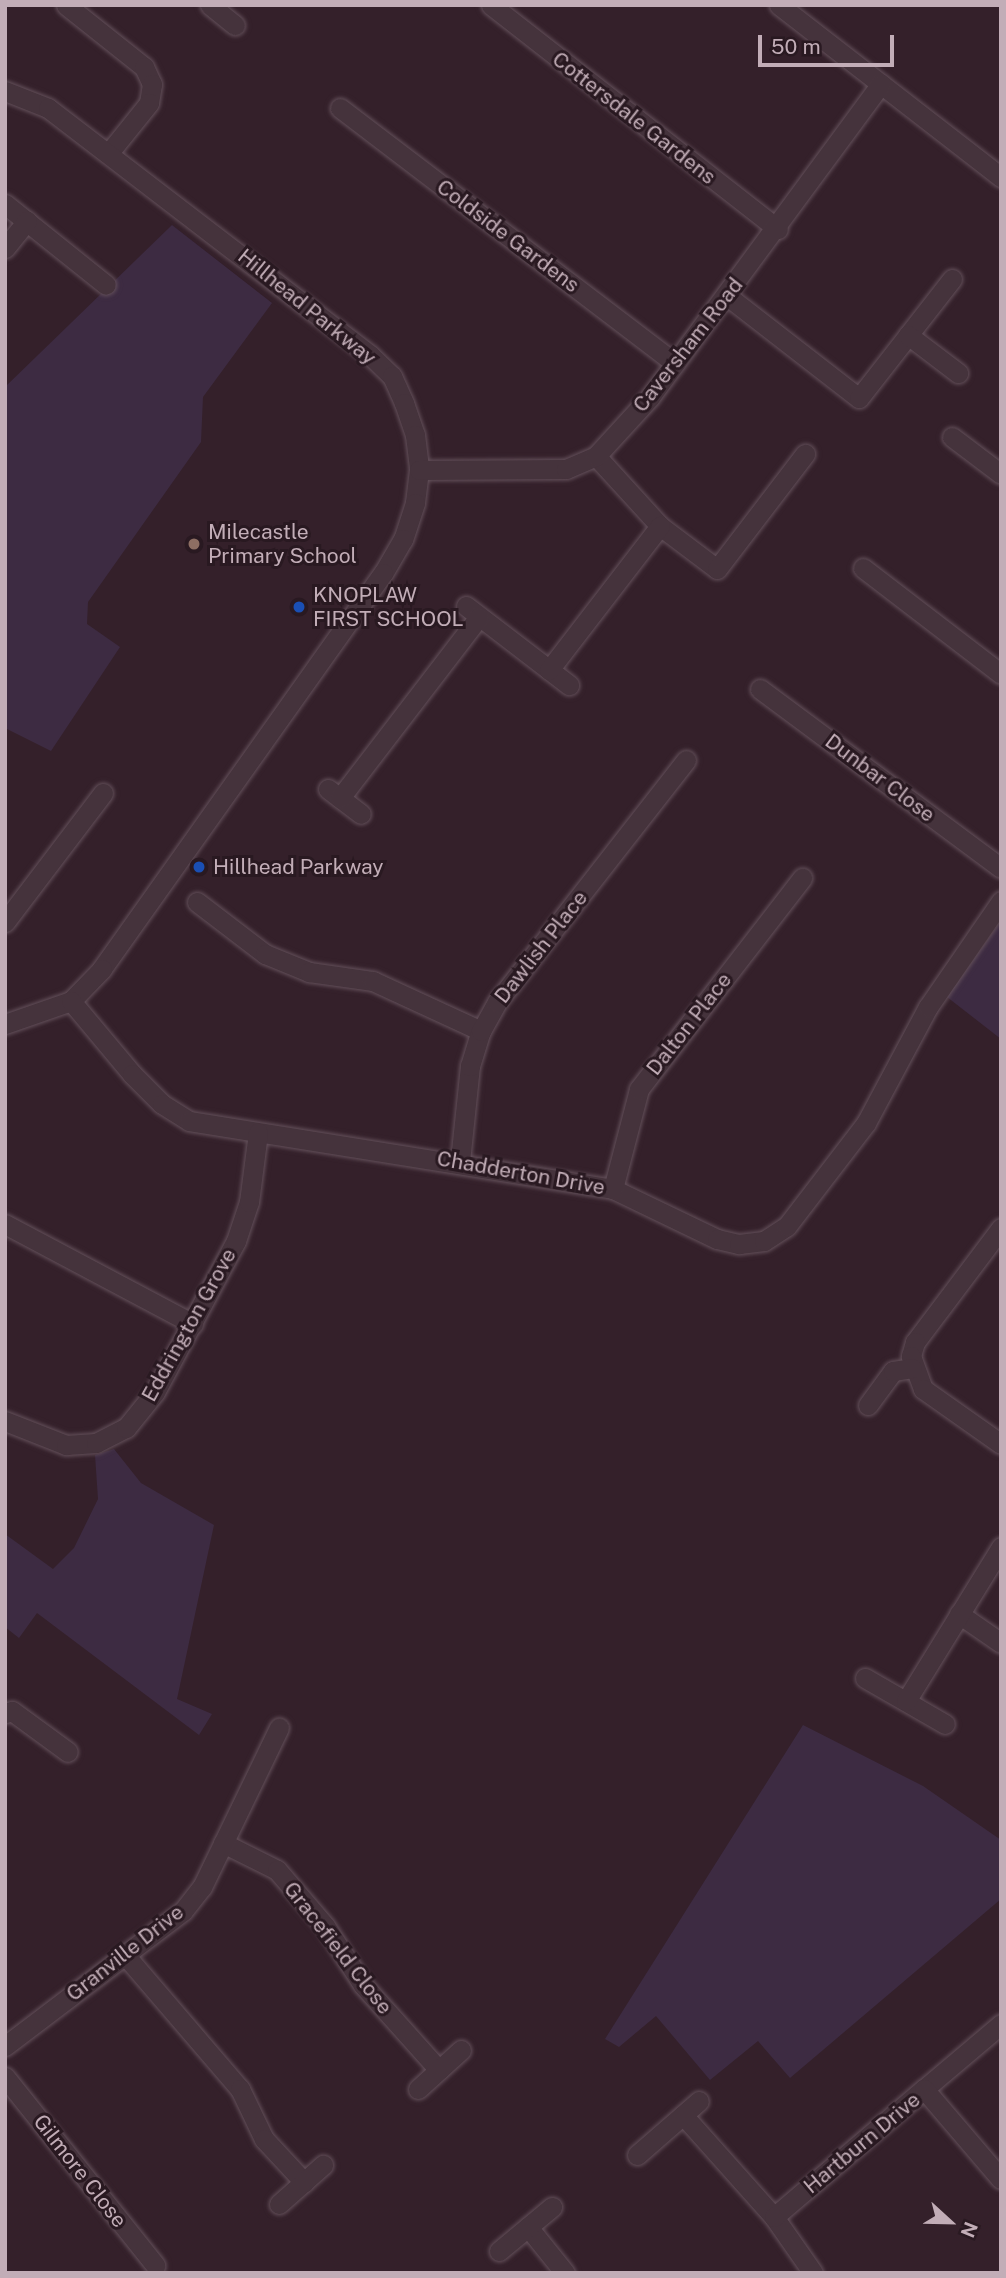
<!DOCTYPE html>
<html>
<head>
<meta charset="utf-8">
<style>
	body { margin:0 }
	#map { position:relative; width:1006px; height:2278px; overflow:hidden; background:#34202a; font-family:"Public Sans",sans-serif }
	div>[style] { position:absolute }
	.green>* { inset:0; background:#3d2b42 }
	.roads { filter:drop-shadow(0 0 2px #63505a) drop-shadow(0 0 2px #63505a) }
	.minor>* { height:19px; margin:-9.5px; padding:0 9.5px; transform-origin:9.5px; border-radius:9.5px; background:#45333c }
	.dots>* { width:19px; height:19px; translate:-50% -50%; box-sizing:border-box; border:4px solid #291921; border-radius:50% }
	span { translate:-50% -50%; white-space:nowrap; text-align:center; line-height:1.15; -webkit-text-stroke:6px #291921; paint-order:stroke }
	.street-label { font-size:21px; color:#c2adb7 }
	.poi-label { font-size:21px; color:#c2adb7 }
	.left { translate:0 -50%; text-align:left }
	.frame { position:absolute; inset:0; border:7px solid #c2adb7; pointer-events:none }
	.north { position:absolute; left:915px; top:2187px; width:70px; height:70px; -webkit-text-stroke:5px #291921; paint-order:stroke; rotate:112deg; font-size:19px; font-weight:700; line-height:28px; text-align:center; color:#c2adb7 }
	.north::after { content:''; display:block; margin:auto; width:24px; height:32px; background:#c2adb7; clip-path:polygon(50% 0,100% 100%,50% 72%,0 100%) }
	.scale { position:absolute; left:758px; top:35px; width:136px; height:32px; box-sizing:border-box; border:4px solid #c2adb7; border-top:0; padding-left:9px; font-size:21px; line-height:24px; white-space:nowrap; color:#c2adb7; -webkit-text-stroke:5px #291921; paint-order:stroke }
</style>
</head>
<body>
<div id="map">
	<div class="green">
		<i style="clip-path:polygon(172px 225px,272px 303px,203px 397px,201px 442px,88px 602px,87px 624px,120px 647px,51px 751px,5px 728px,5px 387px)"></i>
		<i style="clip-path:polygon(1001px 921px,1001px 1039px,947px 997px)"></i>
		<i style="clip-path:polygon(114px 1449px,141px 1483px,214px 1525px,177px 1699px,212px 1714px,199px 1735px,37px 1613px,19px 1638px,5px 1627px,5px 1534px,53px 1569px,74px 1548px,98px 1499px,95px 1455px)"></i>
		<i style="clip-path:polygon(803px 1725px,923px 1786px,1001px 1840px,1001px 1899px,790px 2078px,758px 2041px,710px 2080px,656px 2016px,619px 2047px,605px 2039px)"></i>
	</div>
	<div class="roads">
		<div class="minor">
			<i style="left:66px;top:5px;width:100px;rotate:38.5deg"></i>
			<i style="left:144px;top:67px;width:19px;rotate:65deg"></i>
			<i style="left:152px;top:84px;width:19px;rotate:99deg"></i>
			<i style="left:149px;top:103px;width:65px;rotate:128.8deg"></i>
			<i style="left:210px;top:5px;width:32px;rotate:39deg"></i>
			<i style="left:491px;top:5px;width:364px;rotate:38deg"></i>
			<i style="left:779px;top:5px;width:281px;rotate:37.8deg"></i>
			<i style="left:5px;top:91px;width:46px;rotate:21.6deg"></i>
			<i style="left:48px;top:108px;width:406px;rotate:37.5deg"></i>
			<i style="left:370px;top:355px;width:30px;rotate:44deg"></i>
			<i style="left:392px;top:376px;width:30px;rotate:66deg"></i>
			<i style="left:404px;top:403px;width:34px;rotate:71deg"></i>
			<i style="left:415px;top:435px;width:35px;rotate:83deg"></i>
			<i style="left:419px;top:470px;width:33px;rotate:97deg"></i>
			<i style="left:415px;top:503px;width:38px;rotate:108deg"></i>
			<i style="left:403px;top:539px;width:39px;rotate:120deg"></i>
			<i style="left:383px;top:573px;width:486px;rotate:125.4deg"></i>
			<i style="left:102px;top:969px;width:45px;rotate:134.1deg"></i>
			<i style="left:71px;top:1001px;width:70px;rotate:160.8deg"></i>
			<i style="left:340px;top:108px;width:421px;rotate:37.3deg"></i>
			<i style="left:5px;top:204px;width:129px;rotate:38.7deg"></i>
			<i style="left:5px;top:248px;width:35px;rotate:-51deg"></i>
			<i style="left:726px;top:295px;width:168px;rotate:37.8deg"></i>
			<i style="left:859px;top:398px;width:151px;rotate:-52deg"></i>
			<i style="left:908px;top:335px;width:63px;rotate:37.2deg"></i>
			<i style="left:952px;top:437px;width:61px;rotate:37.1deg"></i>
			<i style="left:596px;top:456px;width:95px;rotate:47.6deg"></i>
			<i style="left:660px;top:526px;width:71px;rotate:37deg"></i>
			<i style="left:717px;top:569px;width:145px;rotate:-52.6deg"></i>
			<i style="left:419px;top:470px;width:147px;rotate:-0.4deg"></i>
			<i style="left:566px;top:469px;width:33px;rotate:-23deg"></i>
			<i style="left:596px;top:456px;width:80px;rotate:-47.5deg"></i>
			<i style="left:650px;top:397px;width:389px;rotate:-53.6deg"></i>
			<i style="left:863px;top:568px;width:174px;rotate:37.5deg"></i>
			<i style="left:466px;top:606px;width:130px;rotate:37.5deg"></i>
			<i style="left:549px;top:670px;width:182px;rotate:-52.4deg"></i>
			<i style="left:760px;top:689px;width:300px;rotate:36.6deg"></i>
			<i style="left:328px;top:789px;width:41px;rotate:37.1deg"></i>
			<i style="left:340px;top:798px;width:228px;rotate:-52.5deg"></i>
			<i style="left:197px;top:902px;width:86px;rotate:37.4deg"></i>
			<i style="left:265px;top:954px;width:48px;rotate:22.2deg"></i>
			<i style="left:309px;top:972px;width:65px;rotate:8deg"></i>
			<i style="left:373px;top:981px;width:119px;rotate:24.8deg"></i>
			<i style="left:5px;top:922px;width:162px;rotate:-52.8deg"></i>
			<i style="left:71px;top:1001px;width:95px;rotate:50.1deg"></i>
			<i style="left:132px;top:1074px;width:42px;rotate:45deg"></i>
			<i style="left:162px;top:1104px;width:32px;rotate:32deg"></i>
			<i style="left:189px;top:1121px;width:429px;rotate:9.1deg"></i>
			<i style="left:613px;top:1189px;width:115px;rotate:25.7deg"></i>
			<i style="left:717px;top:1239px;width:23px;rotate:13deg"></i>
			<i style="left:739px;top:1244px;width:25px;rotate:-7deg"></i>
			<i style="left:764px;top:1241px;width:27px;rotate:-33deg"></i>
			<i style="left:787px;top:1226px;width:130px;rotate:-52.5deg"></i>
			<i style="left:866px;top:1123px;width:132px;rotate:-61.9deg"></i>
			<i style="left:928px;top:1007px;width:129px;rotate:-55.4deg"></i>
			<i style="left:460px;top:1161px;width:96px;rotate:-84deg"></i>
			<i style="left:470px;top:1066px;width:37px;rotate:-73deg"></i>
			<i style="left:481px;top:1031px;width:33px;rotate:-61deg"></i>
			<i style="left:497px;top:1002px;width:307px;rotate:-52deg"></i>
			<i style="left:613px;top:1189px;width:103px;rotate:-75.4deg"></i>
			<i style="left:639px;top:1089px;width:267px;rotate:-52.3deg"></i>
			<i style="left:5px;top:1224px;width:213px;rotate:28deg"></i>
			<i style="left:1001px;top:1228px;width:143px;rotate:127deg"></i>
			<i style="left:915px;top:1342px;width:15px;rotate:106deg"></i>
			<i style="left:911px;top:1356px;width:35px;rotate:70deg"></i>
			<i style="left:923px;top:1389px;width:95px;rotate:35.2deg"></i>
			<i style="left:868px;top:1405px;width:42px;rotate:-53.7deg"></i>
			<i style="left:893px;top:1371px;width:19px;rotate:-9deg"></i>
			<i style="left:5px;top:1421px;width:66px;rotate:21.5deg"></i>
			<i style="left:66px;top:1445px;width:30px;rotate:-4deg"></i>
			<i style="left:96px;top:1443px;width:34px;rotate:-27deg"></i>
			<i style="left:126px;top:1428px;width:46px;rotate:-51.1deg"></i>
			<i style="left:155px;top:1392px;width:171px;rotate:-61.8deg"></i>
			<i style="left:236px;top:1241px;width:41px;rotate:-71.6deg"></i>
			<i style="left:249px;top:1202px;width:70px;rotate:-82.6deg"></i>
			<i style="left:959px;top:1614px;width:51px;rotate:34.6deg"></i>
			<i style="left:865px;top:1678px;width:92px;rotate:29.9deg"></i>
			<i style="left:906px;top:1701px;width:181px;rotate:-58.3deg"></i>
			<i style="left:5px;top:1713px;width:7px;rotate:-16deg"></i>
			<i style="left:12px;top:1711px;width:69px;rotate:36.2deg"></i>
			<i style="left:223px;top:1843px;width:60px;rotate:26.6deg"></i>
			<i style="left:277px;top:1870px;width:74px;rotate:49.4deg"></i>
			<i style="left:325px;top:1926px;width:70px;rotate:57.2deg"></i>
			<i style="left:363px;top:1985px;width:114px;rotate:48.2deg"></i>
			<i style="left:125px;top:1955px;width:177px;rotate:49.4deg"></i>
			<i style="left:240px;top:2089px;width:55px;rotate:64.4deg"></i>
			<i style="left:264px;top:2139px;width:59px;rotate:47.1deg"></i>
			<i style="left:5px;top:2046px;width:223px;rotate:-37.2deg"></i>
			<i style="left:183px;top:1911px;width:31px;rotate:-52deg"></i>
			<i style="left:202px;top:1887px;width:177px;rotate:-64.2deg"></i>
			<i style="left:5px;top:2077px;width:241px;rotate:51.4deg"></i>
			<i style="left:418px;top:2089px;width:58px;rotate:-42.2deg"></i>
			<i style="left:924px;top:2089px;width:101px;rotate:-40.2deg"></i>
			<i style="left:683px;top:2115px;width:137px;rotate:48.3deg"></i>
			<i style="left:774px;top:2217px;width:68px;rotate:55.1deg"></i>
			<i style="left:637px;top:2155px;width:82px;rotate:-41.1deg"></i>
			<i style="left:279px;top:2204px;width:59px;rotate:-41.6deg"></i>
			<i style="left:774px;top:2217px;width:197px;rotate:-40.5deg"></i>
			<i style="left:924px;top:2089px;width:118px;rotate:49.5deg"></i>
			<i style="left:528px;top:2227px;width:59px;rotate:51.2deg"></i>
			<i style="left:499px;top:2251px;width:69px;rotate:-39.7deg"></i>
		</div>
	</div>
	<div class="dots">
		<i style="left:194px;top:544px;background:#8d6e63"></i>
		<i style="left:299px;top:607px;background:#1a4fb4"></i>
		<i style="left:199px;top:867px;background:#1a4fb4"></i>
	</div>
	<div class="street-label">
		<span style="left:634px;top:118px;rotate:38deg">Cottersdale Gardens</span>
		<span style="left:508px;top:236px;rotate:37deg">Coldside Gardens</span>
		<span style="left:307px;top:307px;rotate:39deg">Hillhead Parkway</span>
		<span style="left:688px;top:345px;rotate:-52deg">Caversham Road</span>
		<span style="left:880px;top:778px;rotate:37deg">Dunbar Close</span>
		<span style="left:541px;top:947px;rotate:-52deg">Dawlish Place</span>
		<span style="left:689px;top:1024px;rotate:-52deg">Dalton Place</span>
		<span style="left:521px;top:1173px;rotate:10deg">Chadderton Drive</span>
		<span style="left:189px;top:1325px;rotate:-61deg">Eddrington Grove</span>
		<span style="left:338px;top:1948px;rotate:52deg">Gracefield Close</span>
		<span style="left:125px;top:1953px;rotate:-38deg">Granville Drive</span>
		<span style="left:862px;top:2143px;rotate:-40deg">Hartburn Drive</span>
		<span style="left:80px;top:2171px;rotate:52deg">Gilmore Close</span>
	</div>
	<div class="poi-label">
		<span class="left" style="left:208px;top:544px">Milecastle<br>Primary School</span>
		<span class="left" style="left:313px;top:607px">KNOPLAW<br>FIRST SCHOOL</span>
		<span class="left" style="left:213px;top:867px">Hillhead Parkway</span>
	</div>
	<div class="frame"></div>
	<div class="north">N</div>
	<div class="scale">50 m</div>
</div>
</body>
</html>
